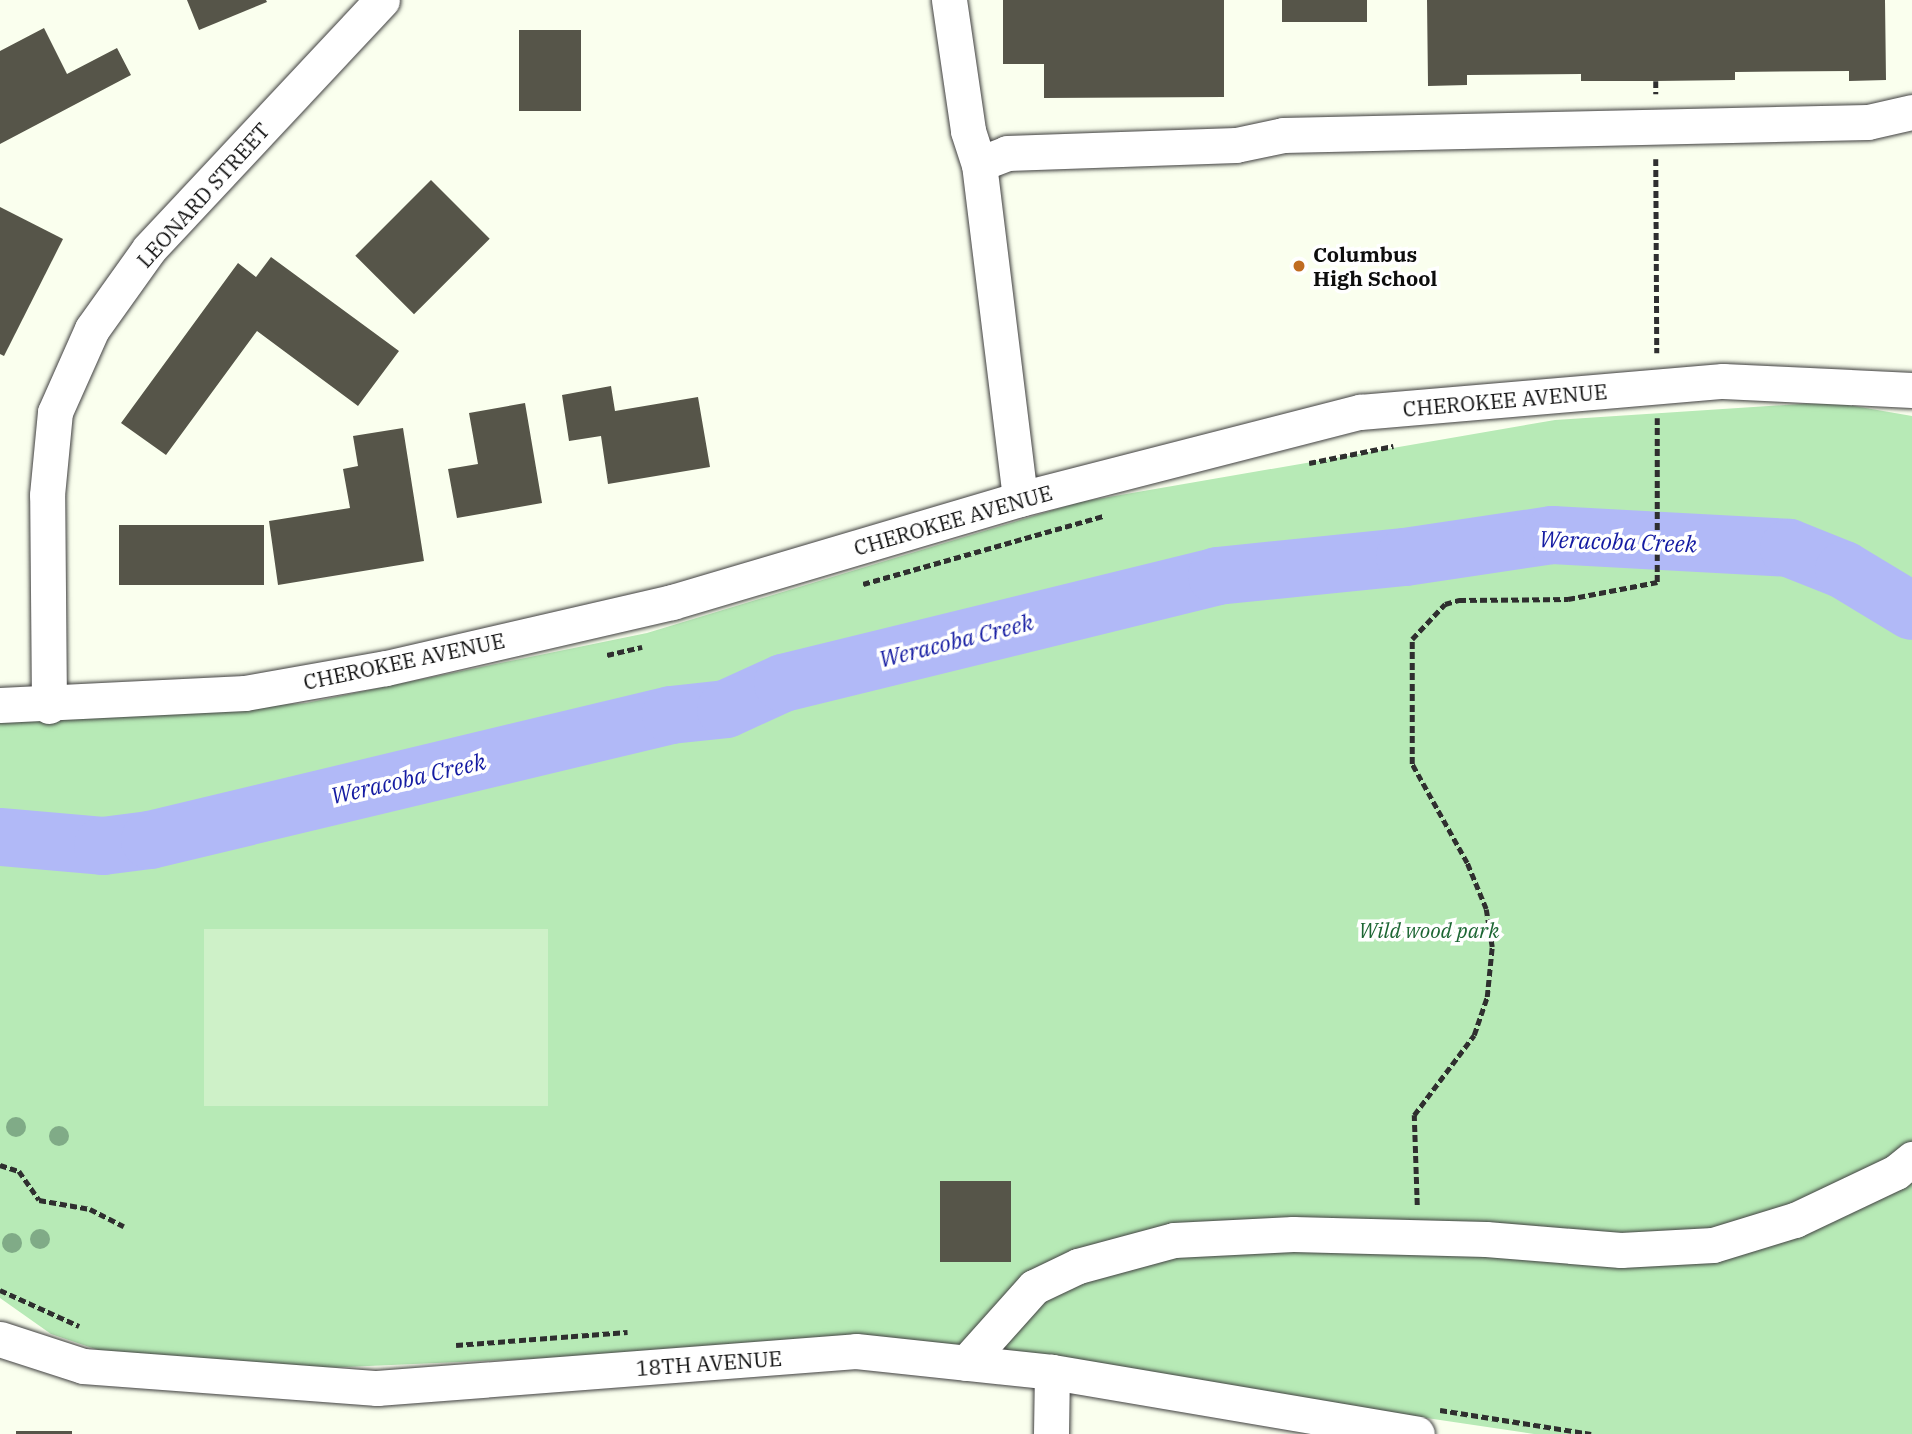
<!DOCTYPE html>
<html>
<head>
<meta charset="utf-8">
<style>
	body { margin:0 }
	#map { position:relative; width:1912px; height:1434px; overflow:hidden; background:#faffee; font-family:"IBM Plex Serif",serif }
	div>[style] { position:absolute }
	.green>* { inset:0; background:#b7eab6 }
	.pitch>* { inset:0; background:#cef1c8; transform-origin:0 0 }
	.river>* { height:58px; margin:-29px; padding:0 29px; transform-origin:29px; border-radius:29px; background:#b1b9f7 }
	.building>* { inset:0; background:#565549; transform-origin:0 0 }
	.path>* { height:4.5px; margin-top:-2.25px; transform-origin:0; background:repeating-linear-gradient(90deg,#2f2f2f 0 7px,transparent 0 10.5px) }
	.roads { filter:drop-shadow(0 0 2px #404040) drop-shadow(0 0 2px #404040) }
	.minor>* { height:35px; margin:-17.5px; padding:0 17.5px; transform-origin:17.5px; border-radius:17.5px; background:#fff }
	.trees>* { width:20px; height:20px; margin:-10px; border-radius:50%; background:#80ab87 }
	.dots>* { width:19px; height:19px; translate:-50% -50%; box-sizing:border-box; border:4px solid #fff; border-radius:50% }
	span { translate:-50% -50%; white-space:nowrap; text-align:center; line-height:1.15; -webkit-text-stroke:7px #fff; paint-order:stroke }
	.street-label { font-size:21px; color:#0d0d0d }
	.poi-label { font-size:21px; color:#0d0d0d; font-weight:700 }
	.left { translate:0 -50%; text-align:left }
	.park-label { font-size:21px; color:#1c6633; font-style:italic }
	.water-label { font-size:23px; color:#141ba2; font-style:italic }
</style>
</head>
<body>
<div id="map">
	<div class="green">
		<i style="clip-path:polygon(1831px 402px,1912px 416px,1912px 1434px,1534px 1434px,917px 1342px,323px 1368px,113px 1355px,51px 1334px,0 1298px,0 723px,306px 703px,647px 633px,1080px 502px,1555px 420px)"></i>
	</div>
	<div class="pitch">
		<i style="left:204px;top:929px;width:344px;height:177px"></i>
	</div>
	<div class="river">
		<i style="left:0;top:837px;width:103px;rotate:5deg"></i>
		<i style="left:103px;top:846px;width:47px;rotate:-7.3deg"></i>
		<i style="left:150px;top:840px;width:536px;rotate:-13.49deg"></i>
		<i style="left:671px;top:715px;width:55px;rotate:-6.2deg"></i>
		<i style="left:726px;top:709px;width:63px;rotate:-24.5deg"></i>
		<i style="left:783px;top:683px;width:447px;rotate:-13.8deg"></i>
		<i style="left:1217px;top:576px;width:189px;rotate:-5.8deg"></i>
		<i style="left:1405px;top:557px;width:149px;rotate:-8.5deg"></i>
		<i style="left:1552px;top:535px;width:237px;rotate:3.1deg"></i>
		<i style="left:1789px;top:548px;width:59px;rotate:21.8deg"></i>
		<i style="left:1844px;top:570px;width:79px;rotate:31.1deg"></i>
	</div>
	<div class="building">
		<i style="clip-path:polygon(187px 0,266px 0,267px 2px,199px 30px)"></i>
		<i style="clip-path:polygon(1003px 0,1224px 0,1224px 97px,1044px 98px,1044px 64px,1003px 64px)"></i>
		<i style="left:1282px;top:0;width:85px;height:22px"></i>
		<i style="clip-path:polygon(1427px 0,1885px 0,1886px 80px,1849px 81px,1849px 71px,1735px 72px,1735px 80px,1656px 81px,1581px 81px,1581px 74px,1467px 75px,1467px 85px,1428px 86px)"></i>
		<i style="clip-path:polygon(44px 28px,67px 74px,117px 48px,131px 75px,0 144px,0 51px)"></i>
		<i style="left:519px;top:30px;width:62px;height:81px"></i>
		<i style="left:431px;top:180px;width:83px;height:107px;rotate:45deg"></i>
		<i style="clip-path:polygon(0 207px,63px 239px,4px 356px,0 354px)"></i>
		<i style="clip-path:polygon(271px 257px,399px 351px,358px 406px,257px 331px,166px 455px,121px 423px,238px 263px,256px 277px)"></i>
		<i style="clip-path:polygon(611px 386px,615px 411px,698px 397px,710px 467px,608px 484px,601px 436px,569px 441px,562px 395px)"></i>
		<i style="clip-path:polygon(525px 403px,542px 503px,457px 518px,448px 469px,478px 464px,469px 413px)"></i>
		<i style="clip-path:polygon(403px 428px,424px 561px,278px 585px,269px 521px,350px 508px,343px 469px,358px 466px,353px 436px)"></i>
		<i style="left:119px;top:525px;width:145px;height:60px"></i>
		<i style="left:940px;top:1181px;width:71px;height:81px"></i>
		<i style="left:16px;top:1431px;width:56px;height:3px"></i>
	</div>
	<div class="path">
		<i style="left:1656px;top:81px;width:13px;rotate:90deg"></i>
		<i style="left:1656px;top:159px;width:194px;rotate:89.7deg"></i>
		<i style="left:1309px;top:463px;width:86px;rotate:-11.4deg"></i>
		<i style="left:863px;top:584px;width:250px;rotate:-15.8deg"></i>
		<i style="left:607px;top:655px;width:36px;rotate:-13deg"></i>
		<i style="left:0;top:1165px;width:20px;rotate:18deg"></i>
		<i style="left:19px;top:1171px;width:35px;rotate:55deg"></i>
		<i style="left:39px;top:1200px;width:52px;rotate:10deg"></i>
		<i style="left:90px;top:1209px;width:38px;rotate:27deg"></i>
		<i style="left:1417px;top:1205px;width:90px;rotate:-91.9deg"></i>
		<i style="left:1414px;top:1115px;width:100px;rotate:-53.1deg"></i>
		<i style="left:1474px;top:1035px;width:40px;rotate:-71.1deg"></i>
		<i style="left:1487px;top:997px;width:50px;rotate:-84.3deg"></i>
		<i style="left:1492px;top:947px;width:38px;rotate:-99deg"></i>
		<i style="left:1486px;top:909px;width:50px;rotate:-112.4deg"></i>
		<i style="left:1467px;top:863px;width:113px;rotate:-119.1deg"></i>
		<i style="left:1412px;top:764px;width:125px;rotate:-90deg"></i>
		<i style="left:1412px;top:639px;width:48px;rotate:-46.7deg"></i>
		<i style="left:1445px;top:604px;width:15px;rotate:-16deg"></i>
		<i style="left:1459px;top:600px;width:109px;rotate:-0.5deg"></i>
		<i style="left:1568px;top:599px;width:91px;rotate:-10.8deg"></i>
		<i style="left:1657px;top:582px;width:164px;rotate:-90deg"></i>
		<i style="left:0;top:1290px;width:87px;rotate:24.5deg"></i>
		<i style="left:456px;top:1345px;width:172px;rotate:-4.3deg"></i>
		<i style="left:1440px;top:1410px;width:153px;rotate:9deg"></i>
	</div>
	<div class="roads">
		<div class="minor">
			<i style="left:949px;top:0;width:132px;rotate:81.7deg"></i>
			<i style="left:968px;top:131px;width:35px;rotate:72deg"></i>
			<i style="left:979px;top:164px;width:337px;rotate:83deg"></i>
			<i style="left:979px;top:164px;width:30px;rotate:-21deg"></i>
			<i style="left:1007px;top:153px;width:229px;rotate:-2deg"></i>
			<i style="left:1236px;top:145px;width:48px;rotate:-12deg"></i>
			<i style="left:1283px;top:135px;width:585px;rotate:-1.27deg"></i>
			<i style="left:1868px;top:122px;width:45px;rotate:-12.8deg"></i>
			<i style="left:0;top:705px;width:245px;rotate:-2.8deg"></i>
			<i style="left:245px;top:693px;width:143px;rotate:-10.1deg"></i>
			<i style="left:386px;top:668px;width:294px;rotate:-13deg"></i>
			<i style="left:672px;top:602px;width:363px;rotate:-16.5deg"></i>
			<i style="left:1020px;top:499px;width:351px;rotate:-14.4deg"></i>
			<i style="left:1360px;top:412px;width:364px;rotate:-4.9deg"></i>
			<i style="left:1723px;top:381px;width:189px;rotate:2.7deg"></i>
			<i style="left:49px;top:706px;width:211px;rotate:-90.5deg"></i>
			<i style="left:47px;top:495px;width:83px;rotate:-84.5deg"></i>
			<i style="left:55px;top:412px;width:91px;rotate:-66deg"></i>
			<i style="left:92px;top:329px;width:98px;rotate:-54.5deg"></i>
			<i style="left:149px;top:249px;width:341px;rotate:-46.9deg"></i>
			<i style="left:0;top:1339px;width:87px;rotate:18deg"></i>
			<i style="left:83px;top:1366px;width:295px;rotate:4.3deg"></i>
			<i style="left:377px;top:1388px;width:480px;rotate:-4.4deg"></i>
			<i style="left:856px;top:1351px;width:197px;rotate:6.1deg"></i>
			<i style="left:1052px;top:1372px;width:370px;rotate:9.6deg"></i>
			<i style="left:966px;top:1363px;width:102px;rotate:-48.2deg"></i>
			<i style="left:1034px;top:1287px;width:49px;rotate:-25.5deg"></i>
			<i style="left:1078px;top:1266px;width:99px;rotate:-15.2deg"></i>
			<i style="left:1174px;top:1240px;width:119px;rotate:-2.9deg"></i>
			<i style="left:1293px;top:1234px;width:193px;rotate:1.5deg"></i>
			<i style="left:1486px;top:1239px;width:135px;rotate:4.7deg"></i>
			<i style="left:1621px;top:1250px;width:92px;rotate:-3.1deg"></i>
			<i style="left:1713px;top:1245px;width:86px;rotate:-17deg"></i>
			<i style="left:1795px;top:1220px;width:112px;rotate:-25.4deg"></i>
			<i style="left:1896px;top:1172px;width:21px;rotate:-39deg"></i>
			<i style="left:1051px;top:1434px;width:62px;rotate:-89.1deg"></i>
		</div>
	</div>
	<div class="trees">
		<i style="left:16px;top:1127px"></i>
		<i style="left:59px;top:1136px"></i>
		<i style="left:40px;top:1239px"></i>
		<i style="left:12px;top:1243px"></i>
	</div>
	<div class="dots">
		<i style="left:1299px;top:266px;background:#c06c22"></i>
	</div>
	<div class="street-label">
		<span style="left:203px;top:195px;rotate:-48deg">LEONARD STREET</span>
		<span style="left:1505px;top:400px;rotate:-5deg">CHEROKEE AVENUE</span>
		<span style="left:953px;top:520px;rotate:-16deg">CHEROKEE AVENUE</span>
		<span style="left:404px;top:661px;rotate:-12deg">CHEROKEE AVENUE</span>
		<span style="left:709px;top:1363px;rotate:-4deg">18TH AVENUE</span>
	</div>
	<div class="poi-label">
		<span class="left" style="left:1313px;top:266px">Columbus<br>High School</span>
	</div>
	<div class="park-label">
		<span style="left:1429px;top:930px">Wild wood park</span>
	</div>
	<div class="water-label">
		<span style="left:1618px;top:541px;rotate:2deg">Weracoba Creek</span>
		<span style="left:956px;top:640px;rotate:-14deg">Weracoba Creek</span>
		<span style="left:408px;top:778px;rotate:-13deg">Weracoba Creek</span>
	</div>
</div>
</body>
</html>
